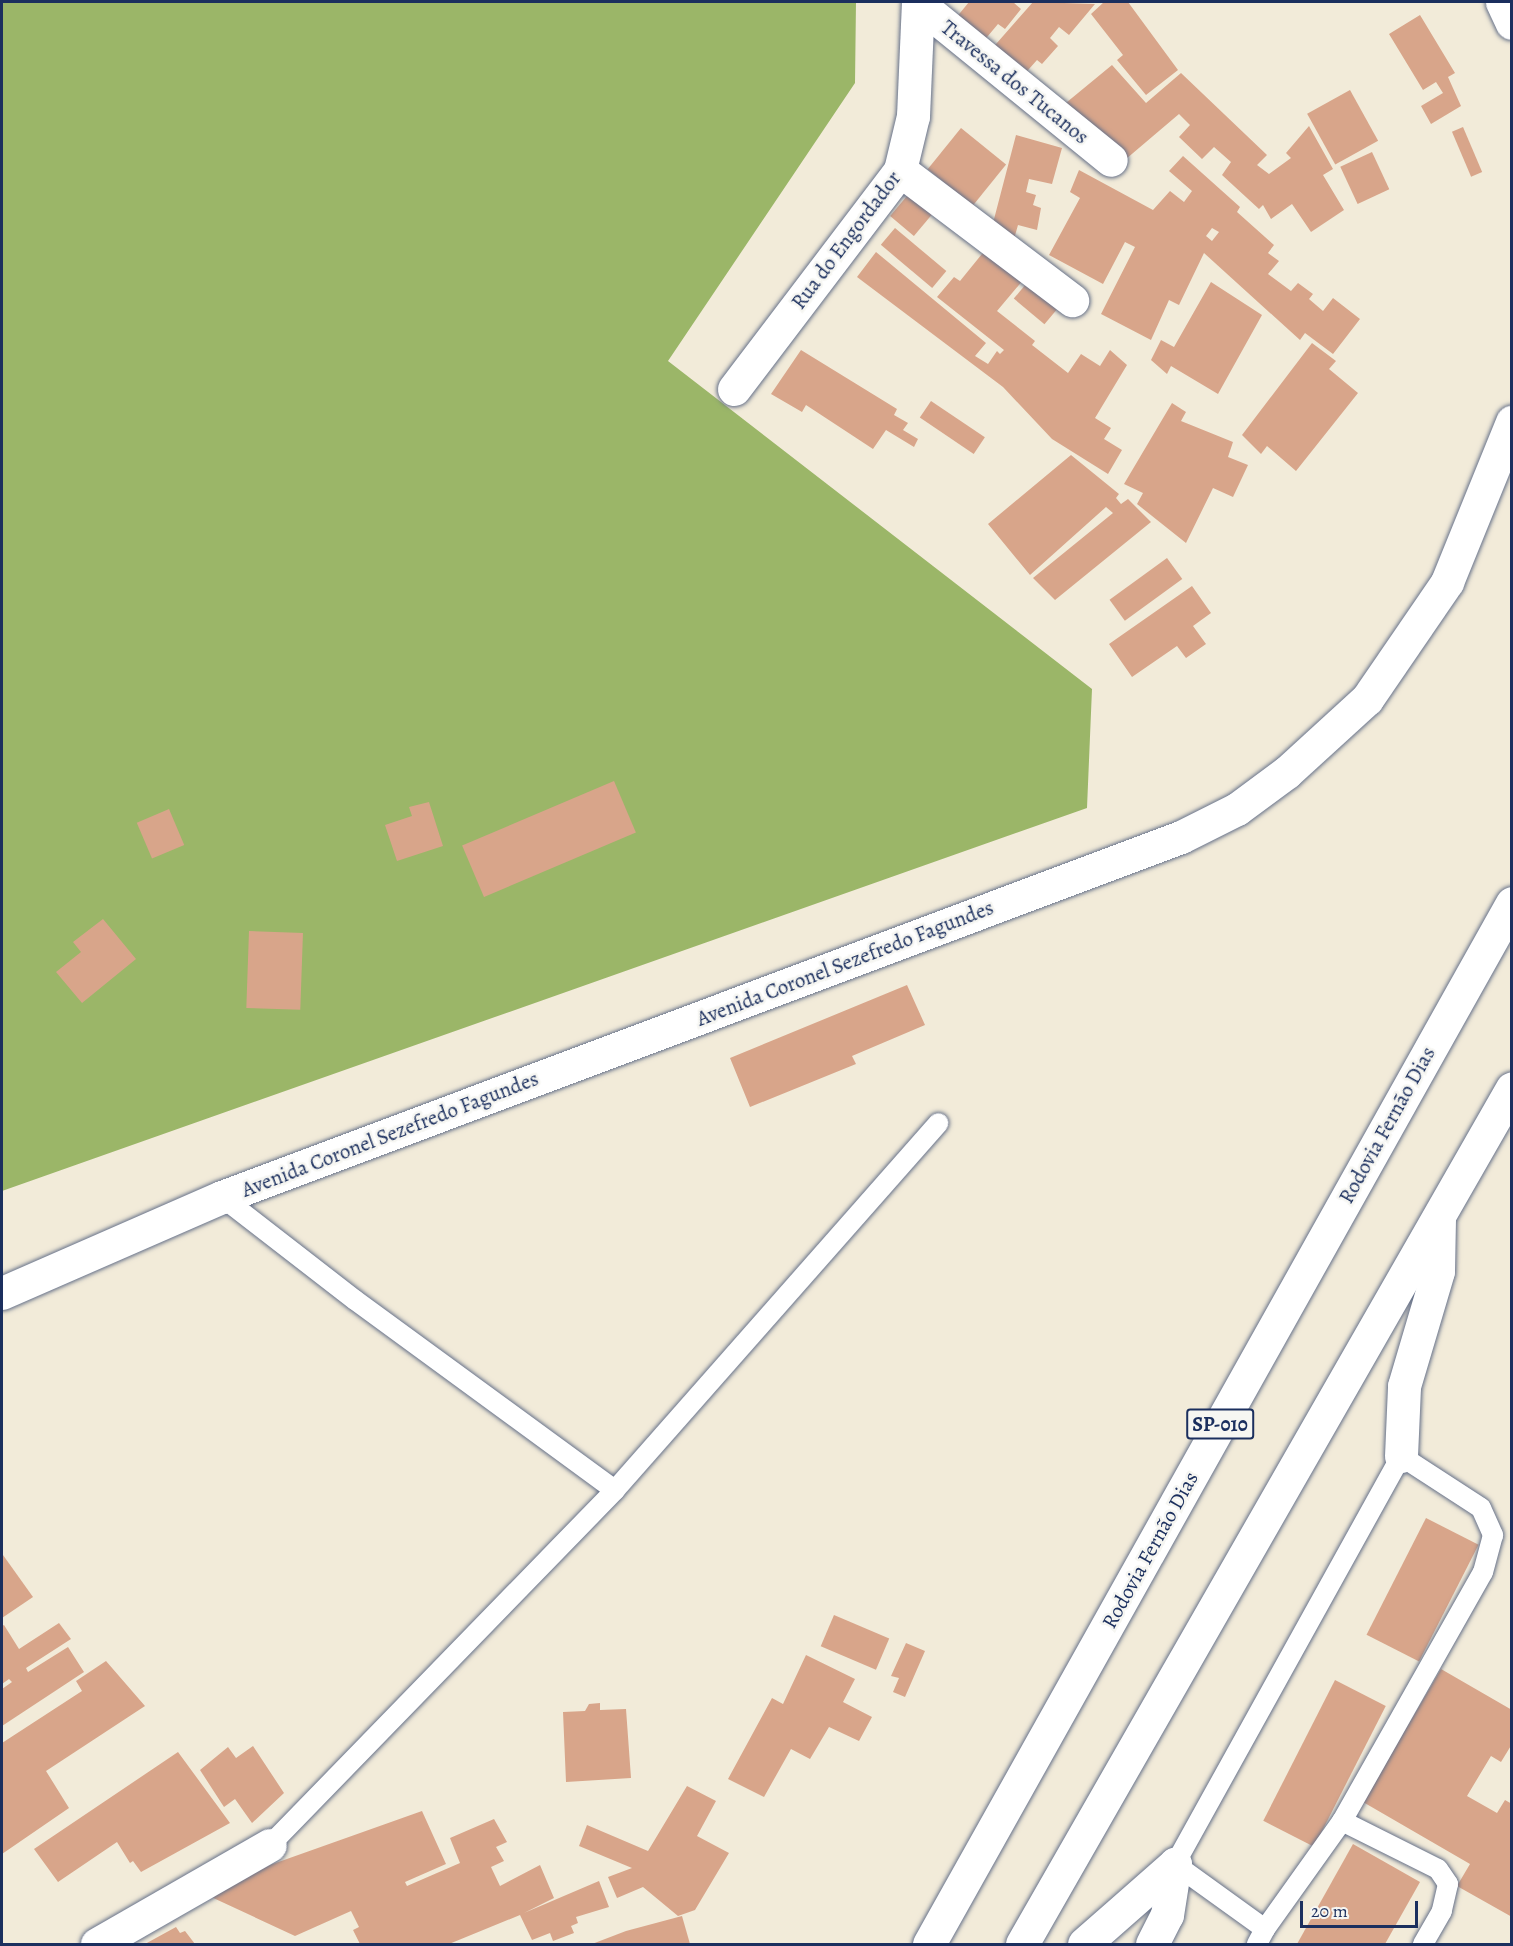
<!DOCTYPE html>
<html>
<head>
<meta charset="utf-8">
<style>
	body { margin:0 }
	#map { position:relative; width:1513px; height:1946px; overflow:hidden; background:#f2ebd9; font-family:Alegreya,serif }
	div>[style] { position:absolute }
	.forest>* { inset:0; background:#9bb668 }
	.building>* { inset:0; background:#d8a58a; transform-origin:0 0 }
	.roads { filter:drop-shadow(0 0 2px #667189) drop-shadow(0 0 2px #667189) }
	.lane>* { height:20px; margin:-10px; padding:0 10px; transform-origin:10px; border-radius:10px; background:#fff }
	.street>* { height:33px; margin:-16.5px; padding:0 16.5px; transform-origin:16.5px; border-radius:16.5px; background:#fff }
	.secondary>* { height:33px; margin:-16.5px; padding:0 16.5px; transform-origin:16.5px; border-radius:16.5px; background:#fff }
	.highway>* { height:33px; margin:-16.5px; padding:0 16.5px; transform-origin:16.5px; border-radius:16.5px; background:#fff }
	span { translate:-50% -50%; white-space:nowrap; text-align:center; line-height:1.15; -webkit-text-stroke:5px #f6f6f2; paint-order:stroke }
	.shield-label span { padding:2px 4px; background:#f6f6f2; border:2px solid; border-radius:4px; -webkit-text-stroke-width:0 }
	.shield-label { font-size:20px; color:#1b2f5e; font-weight:700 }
	.street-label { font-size:21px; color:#1b2f5e }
	.frame { position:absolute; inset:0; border:3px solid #1b2f5e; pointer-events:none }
	.scale { position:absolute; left:1300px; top:1901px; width:118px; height:27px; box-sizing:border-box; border:3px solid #1b2f5e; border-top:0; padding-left:8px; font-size:18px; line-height:21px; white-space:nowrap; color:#1b2f5e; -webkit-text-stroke:4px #f6f6f2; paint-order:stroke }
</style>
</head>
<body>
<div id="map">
	<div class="forest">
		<i style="clip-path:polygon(2px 2px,856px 2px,855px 83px,668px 361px,1092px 689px,1087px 808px,2px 1191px)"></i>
	</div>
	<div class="building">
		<i style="clip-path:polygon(969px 2px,1013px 2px,1021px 9px,1005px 29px,998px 24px,977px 49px,951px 24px)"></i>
		<i style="clip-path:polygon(1033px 2px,1095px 4px,1069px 35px,1059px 27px,1050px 38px,1058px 46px,1042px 64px,1037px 60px,1021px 78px,989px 52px)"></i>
		<i style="clip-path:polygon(1104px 2px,1128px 2px,1178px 70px,1146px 95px,1117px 60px,1123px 55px,1091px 14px)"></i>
		<i style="clip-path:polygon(1420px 15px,1455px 73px,1448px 77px,1461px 106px,1431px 124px,1421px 106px,1443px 93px,1436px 82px,1423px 90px,1389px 34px)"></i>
		<i style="clip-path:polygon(1112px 65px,1146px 103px,1181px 73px,1267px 155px,1257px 165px,1269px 174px,1291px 158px,1286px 153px,1309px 126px,1333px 169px,1323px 175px,1344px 210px,1311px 232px,1292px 204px,1271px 219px,1263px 205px,1259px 209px,1222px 175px,1231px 162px,1214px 147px,1202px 159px,1179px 137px,1190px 125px,1179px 114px,1126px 159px,1061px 107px)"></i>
		<i style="left:1350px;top:90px;width:58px;height:49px;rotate:61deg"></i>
		<i style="left:1463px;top:127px;width:49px;height:12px;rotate:67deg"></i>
		<i style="left:961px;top:128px;width:58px;height:53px;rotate:39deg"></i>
		<i style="clip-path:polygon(1016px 135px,1062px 148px,1052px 184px,1029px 179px,1026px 192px,1036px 195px,1033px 205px,1041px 208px,1037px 230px,1018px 225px,1014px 239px,993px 223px)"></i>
		<i style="left:1372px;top:152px;width:41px;height:35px;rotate:65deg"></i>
		<i style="clip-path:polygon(evenodd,1183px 156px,1240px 207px,1237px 212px,1274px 245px,1268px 253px,1279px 261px,1268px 274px,1291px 291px,1298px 283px,1313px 294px,1309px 299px,1323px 311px,1333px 298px,1360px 319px,1333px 354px,1305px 333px,1300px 340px,1204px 253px,1179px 305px,1169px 300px,1151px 340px,1101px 314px,1135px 247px,1125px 242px,1103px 284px,1049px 255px,1080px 198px,1070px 192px,1079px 170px,1153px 210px,1170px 191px,1184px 202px,1192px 191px,1169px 171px,1183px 156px,1212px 228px,1219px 232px,1212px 241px,1206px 236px,1212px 228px)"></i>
		<i style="left:912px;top:190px;width:31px;height:34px;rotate:40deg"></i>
		<i style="left:895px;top:228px;width:67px;height:22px;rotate:40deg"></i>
		<i style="clip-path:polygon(986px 249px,1024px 279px,997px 311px,1035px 341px,1032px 345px,1068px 373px,1081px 354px,1100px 366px,1110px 350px,1127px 365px,1095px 418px,1111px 428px,1104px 439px,1122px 450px,1108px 474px,1052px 439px,1003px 387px,857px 277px,876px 252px,986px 343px,975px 356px,988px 364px,997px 351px,1000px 354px,1004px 350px,937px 297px,954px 277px,960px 281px)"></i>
		<i style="clip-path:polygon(1211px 282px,1262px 315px,1218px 394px,1171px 366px,1167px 374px,1151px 360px,1161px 340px,1174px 347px)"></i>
		<i style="left:1026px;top:284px;width:40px;height:19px;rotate:40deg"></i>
		<i style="clip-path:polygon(1312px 343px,1336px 361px,1329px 369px,1358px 393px,1296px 471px,1267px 446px,1261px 454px,1242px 435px)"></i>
		<i style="clip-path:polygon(801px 350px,897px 409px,894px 415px,908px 423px,903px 430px,918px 439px,914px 447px,886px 430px,873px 449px,806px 405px,802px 412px,771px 394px)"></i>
		<i style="left:931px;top:401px;width:65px;height:20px;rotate:34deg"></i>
		<i style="clip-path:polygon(1172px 403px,1186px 412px,1181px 421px,1233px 442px,1228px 457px,1248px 465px,1233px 497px,1213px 488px,1186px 543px,1137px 504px,1143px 493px,1124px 484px)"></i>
		<i style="clip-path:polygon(1071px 455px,1119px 494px,1116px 498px,1121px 504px,1128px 499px,1151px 522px,1055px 600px,1033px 578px,1113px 513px,1106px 507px,1030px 575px,988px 524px)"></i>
		<i style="left:1167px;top:558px;width:26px;height:71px;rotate:54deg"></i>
		<i style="clip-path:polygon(1192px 586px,1211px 613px,1193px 626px,1206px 644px,1186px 658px,1177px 646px,1132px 677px,1109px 644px)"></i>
		<i style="left:614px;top:781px;width:56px;height:165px;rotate:67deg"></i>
		<i style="clip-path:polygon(429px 802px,443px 846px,397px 861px,385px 825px,412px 816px,409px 807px)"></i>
		<i style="left:169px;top:809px;width:39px;height:35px;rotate:67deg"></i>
		<i style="clip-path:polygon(103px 919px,136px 959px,82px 1003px,56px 972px,81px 952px,73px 942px)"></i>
		<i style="left:249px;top:931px;width:54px;height:77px;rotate:2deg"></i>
		<i style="clip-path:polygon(907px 985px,925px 1025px,852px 1056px,856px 1064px,750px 1107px,730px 1058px)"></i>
		<i style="left:1426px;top:1518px;width:59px;height:131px;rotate:27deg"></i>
		<i style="clip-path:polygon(3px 1555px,33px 1597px,2px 1618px,2px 1556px)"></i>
		<i style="left:834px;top:1615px;width:60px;height:34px;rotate:23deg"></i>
		<i style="clip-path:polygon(59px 1623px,71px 1639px,26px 1668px,28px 1672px,68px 1647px,84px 1672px,2px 1726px,2px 1689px,12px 1682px,9px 1679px,2px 1684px,2px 1626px,4px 1625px,19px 1649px)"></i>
		<i style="clip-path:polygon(906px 1643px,925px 1651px,905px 1697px,893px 1692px,899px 1678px,891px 1676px)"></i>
		<i style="clip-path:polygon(806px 1655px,855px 1679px,843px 1702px,872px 1717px,859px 1741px,829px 1727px,810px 1759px,791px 1749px,764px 1797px,728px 1779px,772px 1698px,783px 1704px)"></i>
		<i style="clip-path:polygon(106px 1661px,145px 1706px,46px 1771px,69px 1808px,2px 1854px,2px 1743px,82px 1691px,76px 1681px)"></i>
		<i style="clip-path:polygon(1441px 1669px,1512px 1710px,1512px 1744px,1501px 1762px,1491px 1756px,1467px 1796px,1497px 1813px,1505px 1800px,1512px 1804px,1512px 1917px,1457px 1886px,1470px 1864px,1363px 1802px)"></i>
		<i style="left:1335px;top:1680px;width:57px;height:158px;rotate:27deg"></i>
		<i style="clip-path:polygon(600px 1703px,600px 1710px,626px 1709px,631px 1778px,566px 1782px,563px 1712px,585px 1711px,589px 1704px)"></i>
		<i style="clip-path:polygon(253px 1746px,284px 1793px,252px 1823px,235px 1799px,224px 1807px,200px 1770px,228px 1747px,236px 1758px)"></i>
		<i style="clip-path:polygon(178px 1752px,230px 1823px,141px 1872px,133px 1861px,130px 1863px,117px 1842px,58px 1882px,34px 1849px)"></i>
		<i style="clip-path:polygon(687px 1786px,716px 1801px,697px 1836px,729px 1853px,695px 1910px,678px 1916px,643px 1887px,617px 1898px,608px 1877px,632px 1868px,579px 1846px,587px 1825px,648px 1851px)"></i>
		<i style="clip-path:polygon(422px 1811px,446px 1864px,405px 1882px,407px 1886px,460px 1863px,450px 1838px,494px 1819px,507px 1842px,496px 1847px,504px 1861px,491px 1867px,500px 1886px,540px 1865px,554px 1898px,524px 1913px,599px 1881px,609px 1907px,576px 1917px,578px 1923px,571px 1926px,574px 1933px,553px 1941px,550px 1933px,532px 1940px,520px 1915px,449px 1944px,360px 1944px,353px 1930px,359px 1927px,351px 1911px,295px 1936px,209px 1896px,270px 1865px)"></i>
		<i style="clip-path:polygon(1353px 1844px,1420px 1882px,1385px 1944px,1297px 1944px)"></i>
		<i style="clip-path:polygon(682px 1916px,690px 1944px,592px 1944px,626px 1931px)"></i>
		<i style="clip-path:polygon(176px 1927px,180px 1933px,185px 1931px,195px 1944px,145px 1944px)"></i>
	</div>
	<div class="roads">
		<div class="lane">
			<i style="left:222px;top:1197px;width:168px;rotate:37.8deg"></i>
			<i style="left:355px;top:1300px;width:322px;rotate:36.2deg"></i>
			<i style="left:270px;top:1845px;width:495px;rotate:-45.8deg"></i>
			<i style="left:615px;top:1490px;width:489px;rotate:-48.6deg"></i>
			<i style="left:1265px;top:1929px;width:133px;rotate:-54.5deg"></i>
			<i style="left:1257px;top:1944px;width:17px;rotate:-62deg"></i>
			<i style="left:1265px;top:1929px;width:111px;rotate:-144.2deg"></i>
			<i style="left:1175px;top:1864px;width:466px;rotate:-61deg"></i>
			<i style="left:1401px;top:1456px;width:95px;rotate:33deg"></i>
			<i style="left:1481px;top:1508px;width:30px;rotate:66deg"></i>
			<i style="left:1493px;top:1535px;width:38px;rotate:105deg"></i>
			<i style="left:1483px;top:1572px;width:286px;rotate:119.5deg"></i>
			<i style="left:1342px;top:1821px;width:107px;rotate:26.6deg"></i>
			<i style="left:1438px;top:1869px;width:18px;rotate:56deg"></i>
			<i style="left:1448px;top:1884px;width:28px;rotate:103deg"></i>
			<i style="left:1442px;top:1911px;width:38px;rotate:120deg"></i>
		</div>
		<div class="street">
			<i style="left:919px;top:4px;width:247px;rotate:39.1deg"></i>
			<i style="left:900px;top:170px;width:216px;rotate:37.1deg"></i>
			<i style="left:734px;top:389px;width:275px;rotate:-52.8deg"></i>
			<i style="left:900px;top:170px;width:56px;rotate:-76.5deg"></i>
			<i style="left:913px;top:116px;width:114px;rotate:-87.5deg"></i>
			<i style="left:97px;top:1944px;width:199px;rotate:-29.8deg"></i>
			<i style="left:1152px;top:1944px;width:33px;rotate:-63deg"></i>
			<i style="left:1167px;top:1915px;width:52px;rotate:-81.1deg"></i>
		</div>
		<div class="secondary">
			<i style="left:1502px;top:2px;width:23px;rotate:65deg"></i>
			<i style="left:2px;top:1293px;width:240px;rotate:-23.6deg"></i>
			<i style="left:222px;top:1197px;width:1024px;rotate:-20.58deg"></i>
			<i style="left:1181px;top:837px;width:63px;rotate:-26.6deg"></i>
			<i style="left:1237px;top:809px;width:62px;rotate:-36.5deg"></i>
			<i style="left:1287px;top:772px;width:108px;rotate:-42.4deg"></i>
			<i style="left:1367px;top:699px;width:142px;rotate:-55.6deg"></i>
			<i style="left:1447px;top:582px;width:173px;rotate:-67.9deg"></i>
		</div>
		<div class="highway">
			<i style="left:1401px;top:1456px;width:70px;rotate:-87.5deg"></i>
			<i style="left:1404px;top:1386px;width:120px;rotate:-73.5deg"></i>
			<i style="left:1438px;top:1271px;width:54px;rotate:-88.9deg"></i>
			<i style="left:929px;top:1944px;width:1193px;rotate:-60.75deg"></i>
			<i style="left:1022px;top:1944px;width:986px;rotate:-60.21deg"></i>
			<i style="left:1084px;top:1944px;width:121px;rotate:-41.3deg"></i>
		</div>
	</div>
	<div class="shield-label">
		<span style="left:1220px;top:1424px">SP-010</span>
	</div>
	<div class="street-label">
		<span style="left:1015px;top:82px;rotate:39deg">Travessa dos Tucanos</span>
		<span style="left:846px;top:240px;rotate:-53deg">Rua do Engordador</span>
		<span style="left:845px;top:963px;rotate:-21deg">Avenida Coronel Sezefredo Fagundes</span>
		<span style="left:1387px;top:1125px;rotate:-61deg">Rodovia Fernão Dias</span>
		<span style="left:390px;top:1134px;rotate:-21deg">Avenida Coronel Sezefredo Fagundes</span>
		<span style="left:1150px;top:1550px;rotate:-61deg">Rodovia Fernão Dias</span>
	</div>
	<div class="frame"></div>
	<div class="scale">20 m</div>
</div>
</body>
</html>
